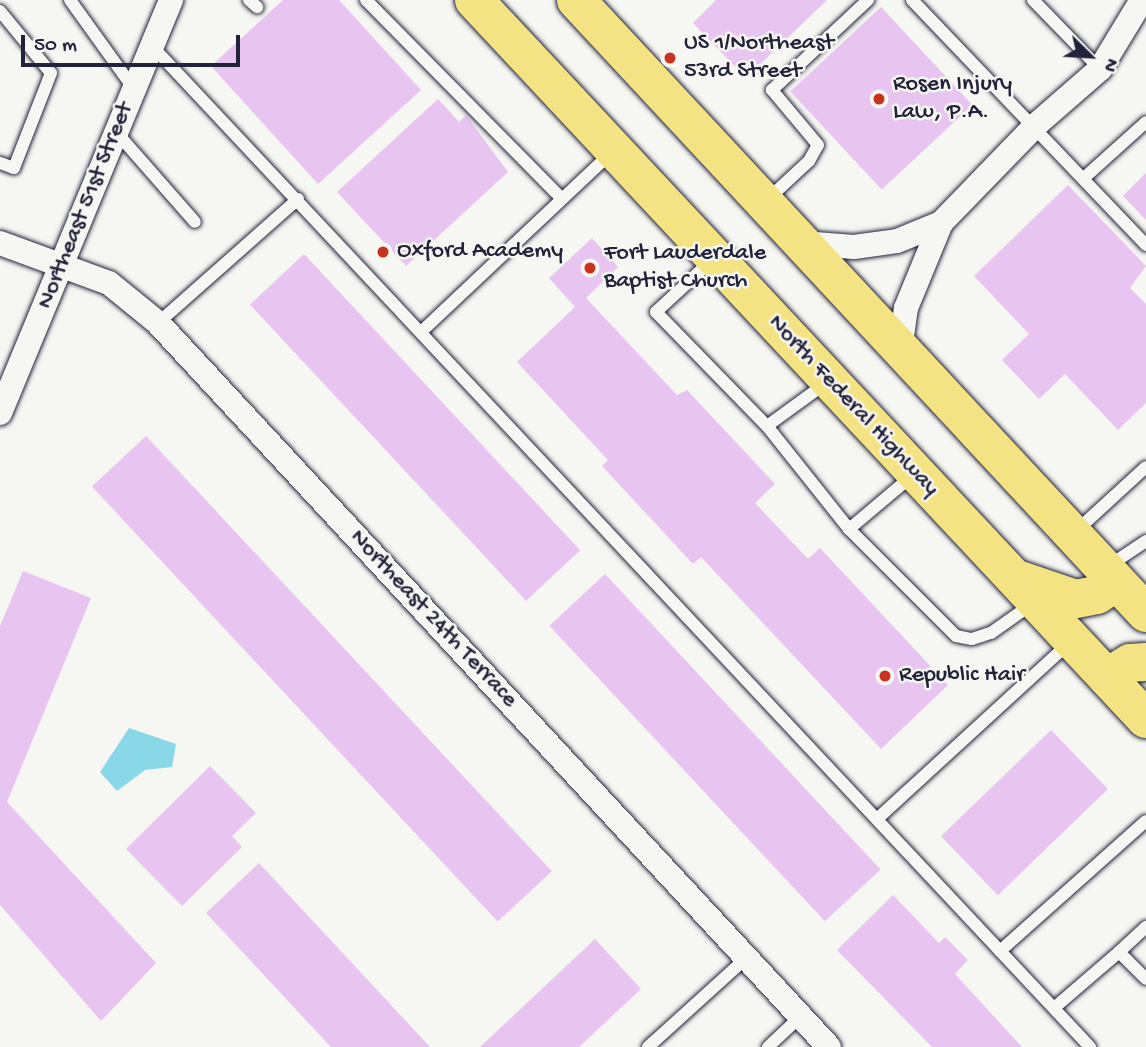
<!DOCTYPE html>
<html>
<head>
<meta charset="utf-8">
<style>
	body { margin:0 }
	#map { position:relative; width:1146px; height:1047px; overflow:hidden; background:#f6f6f2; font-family:"Gochi Hand",sans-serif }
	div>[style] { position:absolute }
	.water>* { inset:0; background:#89d8e7 }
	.building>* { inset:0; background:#e8c5f1; transform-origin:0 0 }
	.roads { filter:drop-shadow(0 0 2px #22223b) drop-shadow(0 0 2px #22223b) }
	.lane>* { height:12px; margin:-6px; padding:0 6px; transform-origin:6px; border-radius:6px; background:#f6f6f2 }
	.street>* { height:24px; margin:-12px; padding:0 12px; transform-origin:12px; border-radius:12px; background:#f6f6f2 }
	.primary>* { height:38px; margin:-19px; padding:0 19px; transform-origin:19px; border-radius:19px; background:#f4e382 }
	.dots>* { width:19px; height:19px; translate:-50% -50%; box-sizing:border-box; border:4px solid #f6f6f2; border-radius:50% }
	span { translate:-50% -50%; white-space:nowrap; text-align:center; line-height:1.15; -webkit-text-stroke:5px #f6f6f2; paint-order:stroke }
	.poi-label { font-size:24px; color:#22223b }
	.left { translate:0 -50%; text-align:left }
	.street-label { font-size:24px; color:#22223b }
	.north { position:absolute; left:1055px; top:21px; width:70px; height:70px; -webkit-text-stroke:5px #f6f6f2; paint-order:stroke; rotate:114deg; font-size:19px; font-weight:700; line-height:28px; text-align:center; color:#22223b }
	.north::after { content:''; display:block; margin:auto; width:24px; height:32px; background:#22223b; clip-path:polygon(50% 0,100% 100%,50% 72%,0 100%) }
	.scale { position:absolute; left:21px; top:35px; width:219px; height:32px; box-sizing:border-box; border:4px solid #22223b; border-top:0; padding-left:9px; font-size:21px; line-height:24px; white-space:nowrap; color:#22223b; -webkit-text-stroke:5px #f6f6f2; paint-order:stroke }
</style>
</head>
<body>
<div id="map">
	<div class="water">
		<i style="clip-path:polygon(129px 728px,176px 744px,172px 767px,145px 770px,117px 791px,100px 772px)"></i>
	</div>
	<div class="building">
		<i style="clip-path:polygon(283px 0,339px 0,421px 90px,318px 184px,211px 66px)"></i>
		<i style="clip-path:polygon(716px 0,827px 0,746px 78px,693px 23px)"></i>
		<i style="left:881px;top:7px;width:134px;height:124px;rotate:47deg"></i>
		<i style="clip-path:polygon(438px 99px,459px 122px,466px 115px,508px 172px,406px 266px,337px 192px)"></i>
		<i style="clip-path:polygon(1146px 173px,1146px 220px,1123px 196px)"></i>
		<i style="clip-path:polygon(1068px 185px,1146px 266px,1130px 288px,1146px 304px,1146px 403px,1118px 430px,1065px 374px,1039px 399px,1002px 360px,1029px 334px,974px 276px)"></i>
		<i style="clip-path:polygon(592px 238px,618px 267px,586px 298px,677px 395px,687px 390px,775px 484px,755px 503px,808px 559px,820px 548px,948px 685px,881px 749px,701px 557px,693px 564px,602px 466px,608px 460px,517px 362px,575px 307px,549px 278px)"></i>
		<i style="left:304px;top:254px;width:405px;height:74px;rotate:47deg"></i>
		<i style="left:146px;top:436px;width:595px;height:74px;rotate:47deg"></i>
		<i style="clip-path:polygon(23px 571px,91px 598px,7px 802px,156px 963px,101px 1021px,0 905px,0 626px)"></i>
		<i style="left:605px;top:574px;width:404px;height:76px;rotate:47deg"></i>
		<i style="left:1051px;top:730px;width:82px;height:153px;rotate:46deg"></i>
		<i style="clip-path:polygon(210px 766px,256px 813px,232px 836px,242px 847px,182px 906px,126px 849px)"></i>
		<i style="clip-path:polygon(259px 863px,430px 1047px,331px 1047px,206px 913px)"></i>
		<i style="clip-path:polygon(893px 895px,939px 943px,945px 937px,968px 960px,955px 974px,1022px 1047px,932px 1047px,837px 950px)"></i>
		<i style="clip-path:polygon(595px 939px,641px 989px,579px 1047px,480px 1047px)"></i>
	</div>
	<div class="roads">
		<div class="lane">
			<i style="left:70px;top:0;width:110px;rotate:54.3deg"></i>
			<i style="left:249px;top:0;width:11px;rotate:41deg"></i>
			<i style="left:366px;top:0;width:279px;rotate:45.4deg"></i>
			<i style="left:912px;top:0;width:339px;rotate:46.3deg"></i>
			<i style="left:1033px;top:0;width:96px;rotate:45.8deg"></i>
			<i style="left:0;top:11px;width:80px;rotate:50.6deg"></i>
			<i style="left:51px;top:73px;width:102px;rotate:111.3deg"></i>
			<i style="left:14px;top:168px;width:15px;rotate:-160deg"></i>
			<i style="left:152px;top:46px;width:1372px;rotate:46.86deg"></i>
			<i style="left:117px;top:133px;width:118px;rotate:48.8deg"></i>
			<i style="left:1085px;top:177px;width:82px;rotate:-42deg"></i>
			<i style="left:767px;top:200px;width:57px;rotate:-42.9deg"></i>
			<i style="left:809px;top:161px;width:18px;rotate:-61deg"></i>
			<i style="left:818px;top:145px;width:72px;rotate:-129.9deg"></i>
			<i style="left:772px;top:90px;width:132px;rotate:-43.2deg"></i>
			<i style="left:711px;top:261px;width:75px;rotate:137.2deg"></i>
			<i style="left:656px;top:312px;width:159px;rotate:45.8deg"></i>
			<i style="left:767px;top:426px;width:132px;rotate:51.5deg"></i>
			<i style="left:158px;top:323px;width:187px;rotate:-41.5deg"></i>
			<i style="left:421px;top:332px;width:262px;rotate:-43.3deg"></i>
			<i style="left:767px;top:426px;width:73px;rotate:-36.1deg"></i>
			<i style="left:913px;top:475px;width:84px;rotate:139.8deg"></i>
			<i style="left:849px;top:529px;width:151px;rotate:45deg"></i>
			<i style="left:956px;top:636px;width:16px;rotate:11deg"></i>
			<i style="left:972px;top:639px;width:20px;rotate:-18deg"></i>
			<i style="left:991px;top:633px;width:50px;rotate:-35.3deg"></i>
			<i style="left:1075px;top:532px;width:96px;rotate:-42.5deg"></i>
			<i style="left:1107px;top:567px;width:47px;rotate:-33.7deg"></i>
			<i style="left:877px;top:819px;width:260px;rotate:-42.5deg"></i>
			<i style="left:1000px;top:951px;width:195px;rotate:-41.7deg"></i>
			<i style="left:1119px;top:952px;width:37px;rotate:-43deg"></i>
			<i style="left:1054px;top:1008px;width:86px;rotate:-40.7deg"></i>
			<i style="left:1119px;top:952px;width:38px;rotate:45deg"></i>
			<i style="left:648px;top:1047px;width:132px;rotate:-42.2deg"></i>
			<i style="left:768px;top:1047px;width:45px;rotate:-43.2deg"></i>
		</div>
		<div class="street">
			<i style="left:0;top:243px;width:116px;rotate:20.2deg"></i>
			<i style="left:109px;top:283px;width:63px;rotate:39.2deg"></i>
			<i style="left:158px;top:323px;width:987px;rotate:47.18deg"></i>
			<i style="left:802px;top:243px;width:52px;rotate:4.4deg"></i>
			<i style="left:854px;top:247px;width:43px;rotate:-7.9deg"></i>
			<i style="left:897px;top:241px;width:48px;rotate:-22.2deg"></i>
			<i style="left:900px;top:350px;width:42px;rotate:-81.9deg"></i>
			<i style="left:906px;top:308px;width:92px;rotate:-67.6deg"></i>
			<i style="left:941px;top:223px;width:138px;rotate:-45.9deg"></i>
			<i style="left:1037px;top:124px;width:84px;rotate:-41.1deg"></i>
			<i style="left:1100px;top:69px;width:81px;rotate:-58.7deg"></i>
			<i style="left:0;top:413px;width:447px;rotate:-67.5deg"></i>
		</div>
		<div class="primary">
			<i style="left:474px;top:0;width:984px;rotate:46.94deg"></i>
			<i style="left:576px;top:0;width:837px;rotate:47.08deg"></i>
			<i style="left:1020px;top:580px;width:59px;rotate:18.7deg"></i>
			<i style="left:1076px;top:599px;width:21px;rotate:-11deg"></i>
			<i style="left:1097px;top:595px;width:23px;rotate:-34deg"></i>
			<i style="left:1107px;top:677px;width:27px;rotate:-31deg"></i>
			<i style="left:1130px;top:663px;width:16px;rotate:-4deg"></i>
		</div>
	</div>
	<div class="dots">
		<i style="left:670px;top:58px;background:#c8321e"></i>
		<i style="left:879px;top:99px;background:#c8321e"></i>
		<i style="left:383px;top:252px;background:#c8321e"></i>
		<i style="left:590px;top:268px;background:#c8321e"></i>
		<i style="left:885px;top:676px;background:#c8321e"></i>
	</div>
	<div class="poi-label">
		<span class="left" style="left:684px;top:58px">US 1/Northeast<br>53rd Street</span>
		<span class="left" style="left:893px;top:99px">Rosen Injury<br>Law, P.A.</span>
		<span class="left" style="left:397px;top:252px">Oxford Academy</span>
		<span class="left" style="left:604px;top:268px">Fort Lauderdale<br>Baptist Church</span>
		<span class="left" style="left:899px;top:676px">Republic Hair</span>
	</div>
	<div class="street-label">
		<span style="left:86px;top:206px;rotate:-68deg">Northeast 51st Street</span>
		<span style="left:853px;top:406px;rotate:47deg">North Federal Highway</span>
		<span style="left:433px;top:619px;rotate:47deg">Northeast 24th Terrace</span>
	</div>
	<div class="north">N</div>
	<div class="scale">50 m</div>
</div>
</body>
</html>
